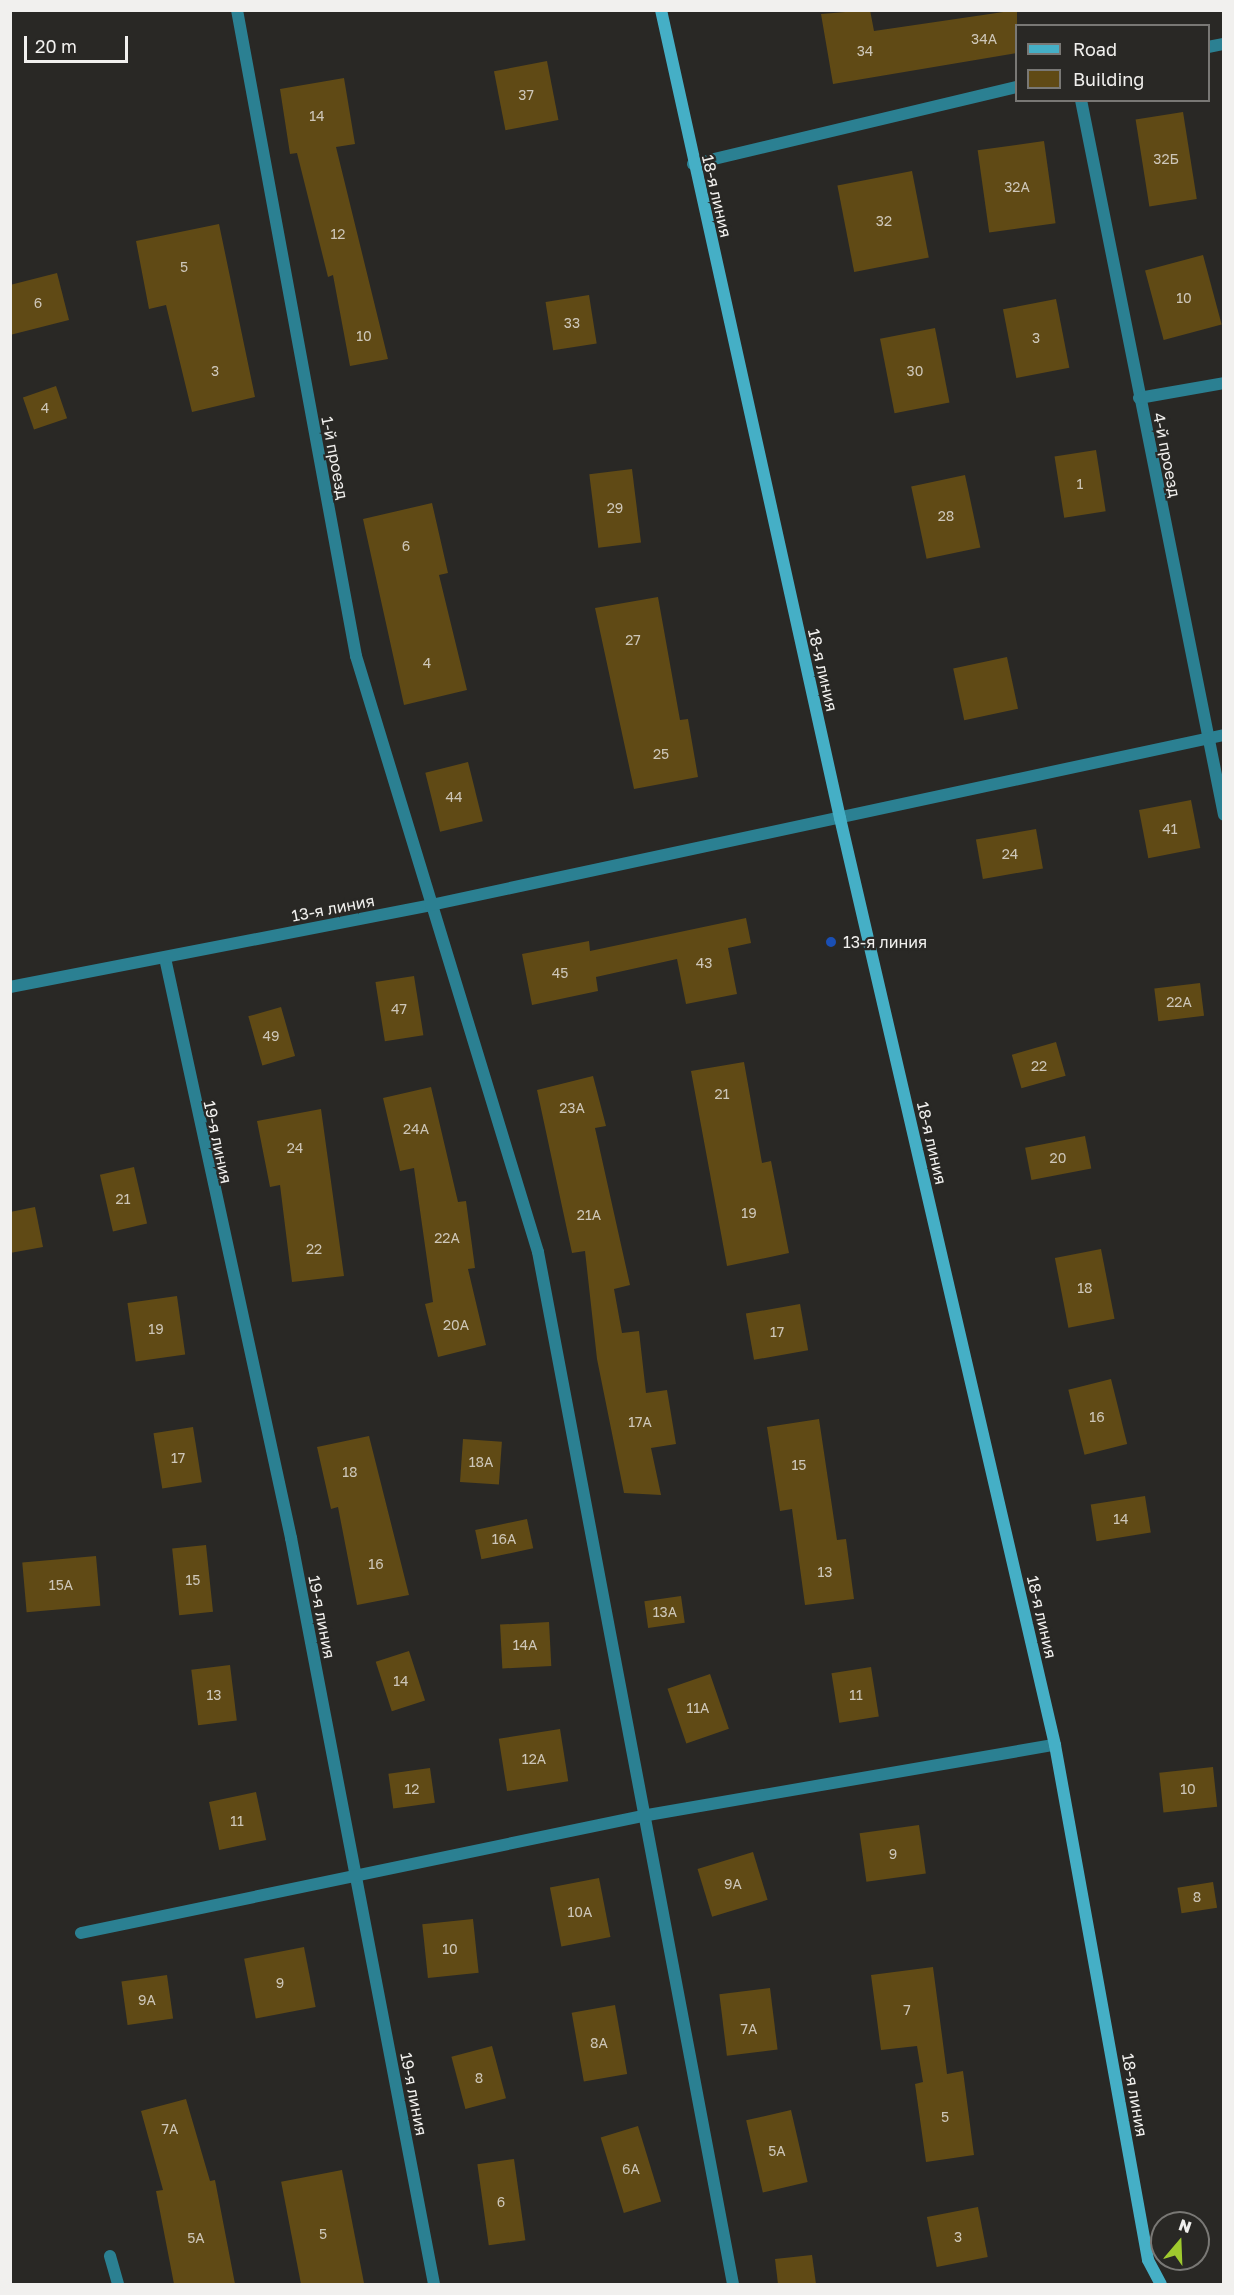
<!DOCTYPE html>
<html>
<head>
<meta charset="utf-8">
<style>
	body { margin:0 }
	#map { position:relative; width:1234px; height:2295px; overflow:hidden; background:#292825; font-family:"Golos Text",sans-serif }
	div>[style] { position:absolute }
	.building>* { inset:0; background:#604a15; transform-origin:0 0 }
	.lane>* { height:12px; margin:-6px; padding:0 6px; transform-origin:6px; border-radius:6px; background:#2b8092 }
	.street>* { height:12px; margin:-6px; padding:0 6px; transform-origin:6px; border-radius:6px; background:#2b8092 }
	.secondary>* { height:12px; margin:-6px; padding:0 6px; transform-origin:6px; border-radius:6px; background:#45afc6 }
	.dots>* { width:16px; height:16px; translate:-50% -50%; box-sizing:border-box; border:3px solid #292825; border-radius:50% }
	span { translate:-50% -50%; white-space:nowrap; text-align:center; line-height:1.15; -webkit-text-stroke:4.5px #292825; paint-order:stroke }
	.number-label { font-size:14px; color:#cdc6b8 }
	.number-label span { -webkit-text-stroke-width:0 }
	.street-label { font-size:16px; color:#f1f0ee }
	.poi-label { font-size:16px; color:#f1f0ee }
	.left { translate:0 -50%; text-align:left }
	.frame { position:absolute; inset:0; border:12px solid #f1f0ee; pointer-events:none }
	.legend { position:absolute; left:1015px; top:24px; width:195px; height:78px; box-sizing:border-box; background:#292825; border:2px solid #797875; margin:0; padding:8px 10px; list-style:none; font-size:18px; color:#f1f0ee }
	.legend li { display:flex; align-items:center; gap:12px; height:30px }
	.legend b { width:30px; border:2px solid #797875 }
	.north { position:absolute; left:1150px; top:2211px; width:60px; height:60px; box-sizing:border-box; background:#292825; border:2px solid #797875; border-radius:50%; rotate:19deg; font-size:16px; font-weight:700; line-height:24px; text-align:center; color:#f1f0ee }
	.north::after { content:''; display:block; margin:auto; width:21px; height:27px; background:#9fca2e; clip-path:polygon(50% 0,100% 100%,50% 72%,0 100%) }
	.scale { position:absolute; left:24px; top:36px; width:104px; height:27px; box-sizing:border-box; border:3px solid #f1f0ee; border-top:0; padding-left:8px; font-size:18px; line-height:21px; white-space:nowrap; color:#f1f0ee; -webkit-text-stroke:4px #292825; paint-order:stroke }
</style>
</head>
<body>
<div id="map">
	<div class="building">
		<i style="clip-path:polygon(870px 10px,874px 31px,1017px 10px,1017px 53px,833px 84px,821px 14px)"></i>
		<i style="left:547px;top:61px;width:60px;height:54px;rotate:79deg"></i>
		<i style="clip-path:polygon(344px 78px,355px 144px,336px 147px,388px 359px,350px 366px,333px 275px,328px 277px,297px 153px,290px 154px,280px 89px)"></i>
		<i style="left:1183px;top:112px;width:88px;height:48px;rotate:81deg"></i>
		<i style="left:1044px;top:141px;width:83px;height:67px;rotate:82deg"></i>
		<i style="left:912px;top:171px;width:88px;height:76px;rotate:79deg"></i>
		<i style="clip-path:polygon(219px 224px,255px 397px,192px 412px,166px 305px,149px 309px,136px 241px)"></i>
		<i style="left:1203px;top:255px;width:72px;height:60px;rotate:75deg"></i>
		<i style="clip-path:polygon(57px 273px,69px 320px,10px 335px,10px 285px)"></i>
		<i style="left:589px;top:295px;width:49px;height:44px;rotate:81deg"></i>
		<i style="left:1056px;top:299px;width:70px;height:54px;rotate:79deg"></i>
		<i style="left:935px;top:328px;width:76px;height:56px;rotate:79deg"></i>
		<i style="left:56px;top:386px;width:34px;height:35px;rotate:71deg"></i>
		<i style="left:1096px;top:450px;width:62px;height:42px;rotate:81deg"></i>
		<i style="left:632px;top:469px;width:74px;height:43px;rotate:83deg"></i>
		<i style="left:965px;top:475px;width:74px;height:55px;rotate:78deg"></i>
		<i style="clip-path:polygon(432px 503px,448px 573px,439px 575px,467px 690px,404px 705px,363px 519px)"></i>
		<i style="clip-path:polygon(658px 597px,680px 720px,688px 719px,698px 777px,634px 789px,595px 608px)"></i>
		<i style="left:1007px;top:657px;width:53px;height:55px;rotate:78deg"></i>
		<i style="left:468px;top:762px;width:61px;height:44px;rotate:76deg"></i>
		<i style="left:1191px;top:800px;width:49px;height:53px;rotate:79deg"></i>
		<i style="left:1036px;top:829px;width:40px;height:61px;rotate:80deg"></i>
		<i style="clip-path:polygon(746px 918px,751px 943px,728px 948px,737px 994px,686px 1004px,677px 959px,596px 977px,598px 991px,532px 1005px,522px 954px,589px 941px,590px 951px)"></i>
		<i style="left:414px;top:976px;width:60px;height:39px;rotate:81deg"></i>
		<i style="left:1200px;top:983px;width:33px;height:46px;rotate:83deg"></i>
		<i style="left:281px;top:1007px;width:51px;height:34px;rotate:74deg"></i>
		<i style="left:1056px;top:1042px;width:35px;height:46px;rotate:74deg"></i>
		<i style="clip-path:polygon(744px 1062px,762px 1163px,771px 1161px,789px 1253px,727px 1266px,691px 1071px)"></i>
		<i style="clip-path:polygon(593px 1076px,606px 1126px,595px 1128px,630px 1285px,614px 1289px,622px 1333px,639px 1331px,646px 1393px,667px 1390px,676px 1444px,651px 1448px,661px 1495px,624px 1493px,597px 1359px,585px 1251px,572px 1253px,537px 1090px)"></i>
		<i style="clip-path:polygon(431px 1087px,458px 1202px,466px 1201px,475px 1268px,468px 1269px,486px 1345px,438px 1357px,425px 1304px,433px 1302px,414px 1168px,400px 1171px,383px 1098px)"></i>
		<i style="clip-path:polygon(321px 1109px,344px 1276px,292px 1282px,280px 1185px,270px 1187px,257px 1121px)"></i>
		<i style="left:1085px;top:1136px;width:33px;height:61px;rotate:79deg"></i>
		<i style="left:134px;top:1167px;width:58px;height:35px;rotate:77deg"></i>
		<i style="clip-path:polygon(35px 1207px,43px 1247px,10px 1253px,10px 1212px)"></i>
		<i style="left:1101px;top:1249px;width:71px;height:47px;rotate:79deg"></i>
		<i style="left:177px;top:1296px;width:59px;height:50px;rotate:82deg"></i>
		<i style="left:800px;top:1304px;width:47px;height:55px;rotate:80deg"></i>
		<i style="left:1111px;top:1379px;width:67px;height:44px;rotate:76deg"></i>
		<i style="clip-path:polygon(819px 1419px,837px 1540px,846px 1539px,854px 1599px,805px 1605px,792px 1509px,780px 1511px,767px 1427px)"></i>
		<i style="left:193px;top:1427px;width:56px;height:40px;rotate:81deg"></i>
		<i style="clip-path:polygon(369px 1436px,409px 1595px,357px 1605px,338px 1507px,331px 1509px,317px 1447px)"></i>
		<i style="left:463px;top:1439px;width:39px;height:43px;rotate:4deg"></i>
		<i style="left:1145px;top:1496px;width:37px;height:55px;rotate:81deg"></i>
		<i style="left:527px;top:1519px;width:30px;height:53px;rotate:78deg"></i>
		<i style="left:206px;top:1545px;width:67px;height:34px;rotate:84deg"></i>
		<i style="left:96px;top:1556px;width:50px;height:74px;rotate:85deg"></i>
		<i style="left:681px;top:1596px;width:27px;height:37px;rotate:82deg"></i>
		<i style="left:549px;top:1622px;width:44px;height:49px;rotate:87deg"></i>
		<i style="left:409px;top:1651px;width:52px;height:35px;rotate:72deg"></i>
		<i style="left:230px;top:1665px;width:56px;height:39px;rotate:83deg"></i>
		<i style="left:871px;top:1667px;width:50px;height:40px;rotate:81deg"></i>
		<i style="left:710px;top:1674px;width:58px;height:45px;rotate:71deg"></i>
		<i style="left:560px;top:1729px;width:53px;height:62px;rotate:81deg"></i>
		<i style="left:1213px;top:1767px;width:40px;height:54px;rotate:84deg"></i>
		<i style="left:430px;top:1768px;width:35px;height:42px;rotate:82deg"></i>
		<i style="left:256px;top:1792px;width:49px;height:48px;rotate:78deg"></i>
		<i style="left:919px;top:1825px;width:49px;height:60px;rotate:82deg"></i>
		<i style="left:753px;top:1852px;width:50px;height:58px;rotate:73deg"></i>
		<i style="left:599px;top:1878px;width:60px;height:50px;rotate:79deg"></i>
		<i style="left:1213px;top:1882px;width:26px;height:36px;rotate:81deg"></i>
		<i style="left:473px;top:1919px;width:54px;height:51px;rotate:84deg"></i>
		<i style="left:304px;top:1947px;width:61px;height:61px;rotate:79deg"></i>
		<i style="clip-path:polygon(933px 1967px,947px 2074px,963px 2071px,974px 2155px,926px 2162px,915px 2084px,923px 2082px,917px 2046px,881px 2050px,871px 1975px)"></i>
		<i style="left:167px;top:1975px;width:44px;height:46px;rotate:82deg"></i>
		<i style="left:770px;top:1988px;width:62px;height:51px;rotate:83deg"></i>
		<i style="left:615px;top:2005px;width:70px;height:44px;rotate:80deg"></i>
		<i style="left:492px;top:2046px;width:54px;height:42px;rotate:75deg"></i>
		<i style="clip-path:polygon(186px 2099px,210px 2181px,215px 2180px,235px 2284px,174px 2284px,156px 2191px,163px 2190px,141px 2111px)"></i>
		<i style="left:791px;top:2110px;width:74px;height:46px;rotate:77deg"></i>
		<i style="left:638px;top:2126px;width:79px;height:39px;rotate:73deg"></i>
		<i style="left:514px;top:2159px;width:82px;height:37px;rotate:82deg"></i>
		<i style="left:342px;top:2170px;width:116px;height:62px;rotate:79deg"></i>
		<i style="left:978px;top:2207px;width:51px;height:52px;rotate:79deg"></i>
		<i style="clip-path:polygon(812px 2255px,816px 2284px,778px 2284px,775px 2259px)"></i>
	</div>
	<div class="lane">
		<i style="left:110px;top:2256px;width:29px;rotate:74deg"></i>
	</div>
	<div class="street">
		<i style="left:237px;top:10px;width:657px;rotate:79.56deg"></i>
		<i style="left:356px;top:656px;width:623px;rotate:73.02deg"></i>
		<i style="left:538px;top:1252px;width:1050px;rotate:79.3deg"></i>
		<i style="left:1208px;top:47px;width:16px;rotate:-11deg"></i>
		<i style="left:1081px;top:100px;width:729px;rotate:78.69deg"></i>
		<i style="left:693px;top:164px;width:332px;rotate:-13.4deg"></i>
		<i style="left:1139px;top:398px;width:86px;rotate:-10deg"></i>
		<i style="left:165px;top:958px;width:594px;rotate:77.74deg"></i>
		<i style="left:291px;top:1538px;width:760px;rotate:79.15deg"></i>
		<i style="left:10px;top:987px;width:429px;rotate:-11deg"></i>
		<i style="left:431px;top:905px;width:811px;rotate:-12.1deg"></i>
		<i style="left:81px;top:1933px;width:573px;rotate:-11.78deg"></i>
		<i style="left:642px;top:1816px;width:419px;rotate:-9.8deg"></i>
	</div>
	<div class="secondary">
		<i style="left:661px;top:10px;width:828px;rotate:77.51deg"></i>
		<i style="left:840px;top:818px;width:952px;rotate:76.94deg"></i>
		<i style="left:1055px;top:1745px;width:523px;rotate:79.76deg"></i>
		<i style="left:1148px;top:2260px;width:27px;rotate:62deg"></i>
	</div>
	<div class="dots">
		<i style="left:831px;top:942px;background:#1a4fb4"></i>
	</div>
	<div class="number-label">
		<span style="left:984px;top:39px">34А</span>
		<span style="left:865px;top:51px">34</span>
		<span style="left:526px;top:95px">37</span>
		<span style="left:317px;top:116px">14</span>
		<span style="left:1166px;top:159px">32Б</span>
		<span style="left:1017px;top:187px">32А</span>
		<span style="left:884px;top:221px">32</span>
		<span style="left:338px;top:234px">12</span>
		<span style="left:184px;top:267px">5</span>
		<span style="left:1184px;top:298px">10</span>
		<span style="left:38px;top:303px">6</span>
		<span style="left:572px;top:323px">33</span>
		<span style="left:364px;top:336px">10</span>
		<span style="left:1036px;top:338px">3</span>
		<span style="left:215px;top:371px">3</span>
		<span style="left:915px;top:371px">30</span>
		<span style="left:45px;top:408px">4</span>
		<span style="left:1080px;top:484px">1</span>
		<span style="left:615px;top:508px">29</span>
		<span style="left:946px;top:516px">28</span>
		<span style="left:406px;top:546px">6</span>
		<span style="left:633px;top:640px">27</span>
		<span style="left:427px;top:663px">4</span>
		<span style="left:661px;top:754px">25</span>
		<span style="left:454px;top:797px">44</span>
		<span style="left:1170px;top:829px">41</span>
		<span style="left:1010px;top:854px">24</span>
		<span style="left:704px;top:963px">43</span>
		<span style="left:560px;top:973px">45</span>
		<span style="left:1179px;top:1002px">22А</span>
		<span style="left:399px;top:1009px">47</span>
		<span style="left:271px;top:1036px">49</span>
		<span style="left:1039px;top:1066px">22</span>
		<span style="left:722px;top:1094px">21</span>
		<span style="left:572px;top:1108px">23А</span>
		<span style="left:416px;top:1129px">24А</span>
		<span style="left:295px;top:1148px">24</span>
		<span style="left:1058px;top:1158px">20</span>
		<span style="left:123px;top:1199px">21</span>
		<span style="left:749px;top:1213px">19</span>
		<span style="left:589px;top:1215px">21А</span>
		<span style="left:447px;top:1238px">22А</span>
		<span style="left:314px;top:1249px">22</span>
		<span style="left:1085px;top:1288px">18</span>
		<span style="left:456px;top:1325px">20А</span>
		<span style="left:156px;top:1329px">19</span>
		<span style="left:777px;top:1332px">17</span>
		<span style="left:1097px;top:1417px">16</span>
		<span style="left:640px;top:1422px">17А</span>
		<span style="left:178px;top:1458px">17</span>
		<span style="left:481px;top:1462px">18А</span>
		<span style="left:799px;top:1465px">15</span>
		<span style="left:350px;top:1472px">18</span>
		<span style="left:1121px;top:1519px">14</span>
		<span style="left:504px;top:1539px">16А</span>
		<span style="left:376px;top:1564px">16</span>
		<span style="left:825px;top:1572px">13</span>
		<span style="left:193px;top:1580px">15</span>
		<span style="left:61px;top:1585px">15А</span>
		<span style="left:665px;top:1612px">13А</span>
		<span style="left:525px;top:1645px">14А</span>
		<span style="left:401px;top:1681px">14</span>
		<span style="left:214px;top:1695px">13</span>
		<span style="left:856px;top:1695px">11</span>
		<span style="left:698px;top:1708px">11А</span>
		<span style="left:534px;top:1759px">12А</span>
		<span style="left:412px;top:1789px">12</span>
		<span style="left:1188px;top:1789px">10</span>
		<span style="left:237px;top:1821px">11</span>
		<span style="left:893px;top:1854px">9</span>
		<span style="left:733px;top:1884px">9А</span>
		<span style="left:1197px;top:1897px">8</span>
		<span style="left:580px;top:1912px">10А</span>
		<span style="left:450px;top:1949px">10</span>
		<span style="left:280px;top:1983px">9</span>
		<span style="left:147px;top:2000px">9А</span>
		<span style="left:907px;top:2010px">7</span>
		<span style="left:749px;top:2029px">7А</span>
		<span style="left:599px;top:2043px">8А</span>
		<span style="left:479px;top:2078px">8</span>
		<span style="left:945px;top:2117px">5</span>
		<span style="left:170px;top:2129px">7А</span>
		<span style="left:777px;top:2151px">5А</span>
		<span style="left:631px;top:2169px">6А</span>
		<span style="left:501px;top:2202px">6</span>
		<span style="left:323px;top:2234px">5</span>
		<span style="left:958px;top:2237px">3</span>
		<span style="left:196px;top:2238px">5А</span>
	</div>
	<div class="street-label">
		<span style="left:717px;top:196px;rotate:77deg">18-я линия</span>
		<span style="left:1167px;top:455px;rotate:79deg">4-й проезд</span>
		<span style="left:335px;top:458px;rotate:79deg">1-й проезд</span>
		<span style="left:823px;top:670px;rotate:77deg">18-я линия</span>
		<span style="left:333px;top:908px;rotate:-11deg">13-я линия</span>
		<span style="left:218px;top:1142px;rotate:78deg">19-я линия</span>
		<span style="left:932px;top:1143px;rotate:77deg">18-я линия</span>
		<span style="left:322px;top:1617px;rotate:79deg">19-я линия</span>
		<span style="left:1042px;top:1617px;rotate:77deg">18-я линия</span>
		<span style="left:414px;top:2094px;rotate:79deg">19-я линия</span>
		<span style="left:1135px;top:2095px;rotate:80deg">18-я линия</span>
	</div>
	<div class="poi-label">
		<span class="left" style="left:843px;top:942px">13-я линия</span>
	</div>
	<div class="frame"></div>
	<ul class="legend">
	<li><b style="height:8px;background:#45afc6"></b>Road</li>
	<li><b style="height:16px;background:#604a15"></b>Building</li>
	</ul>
	<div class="north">N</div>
	<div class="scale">20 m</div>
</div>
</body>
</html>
